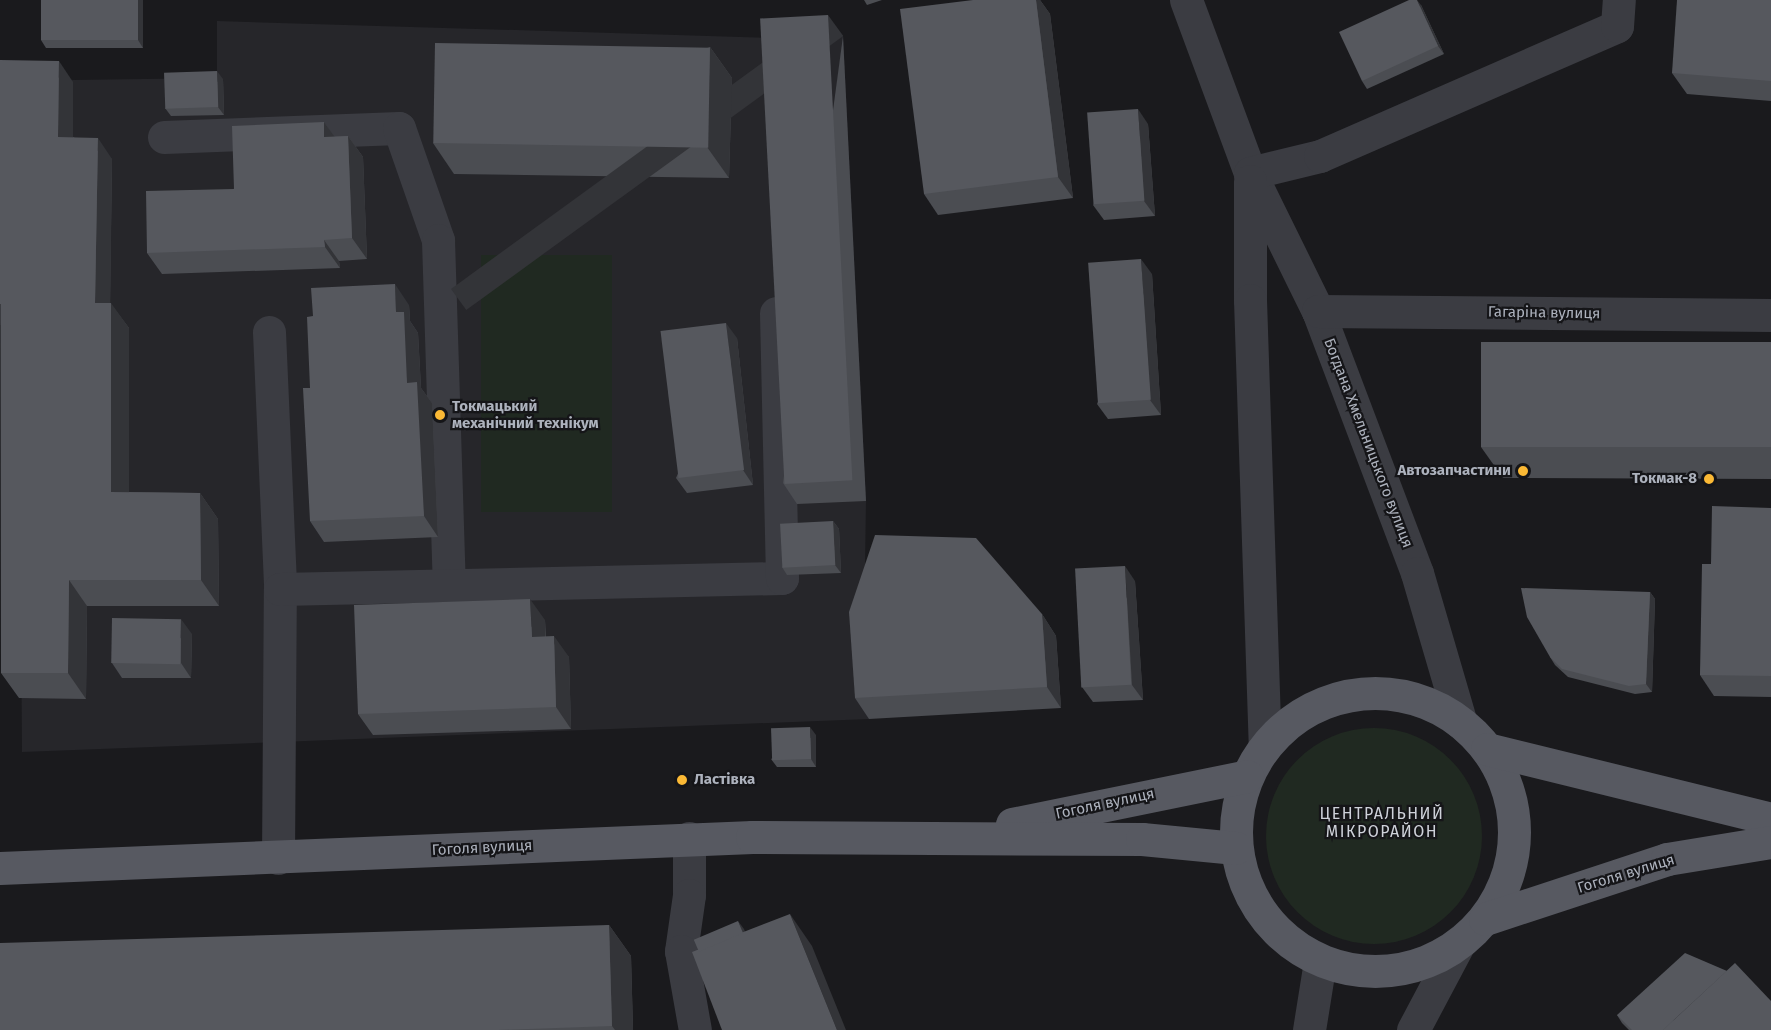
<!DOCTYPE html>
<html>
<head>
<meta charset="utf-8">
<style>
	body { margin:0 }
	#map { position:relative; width:1771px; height:1030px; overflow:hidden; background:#1a1a1d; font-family:"Fira Sans",sans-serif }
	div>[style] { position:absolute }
	.built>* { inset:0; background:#26262a }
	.green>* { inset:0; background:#202921; transform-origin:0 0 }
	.round { border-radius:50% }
	.minor>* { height:33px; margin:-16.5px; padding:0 16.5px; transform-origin:16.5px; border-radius:16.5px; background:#3b3c42 }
	.major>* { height:33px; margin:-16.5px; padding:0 16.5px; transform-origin:16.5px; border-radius:16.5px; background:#575961 }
	.major>.ring { margin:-16.5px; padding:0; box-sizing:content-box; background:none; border:33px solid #575961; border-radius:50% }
	.wall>* { inset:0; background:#4b4d52 }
	.shaded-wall>* { inset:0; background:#333438; transform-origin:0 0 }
	.building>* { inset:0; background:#56585e; transform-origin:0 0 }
	.dots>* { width:16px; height:16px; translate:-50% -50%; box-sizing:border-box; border:3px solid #151518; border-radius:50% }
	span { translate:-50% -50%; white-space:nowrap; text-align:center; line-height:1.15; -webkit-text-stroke:4.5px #151518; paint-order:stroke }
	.street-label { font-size:15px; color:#adb2bd }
	.poi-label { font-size:15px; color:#adb2bd; font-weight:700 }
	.left { translate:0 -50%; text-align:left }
	.right { translate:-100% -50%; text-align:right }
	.neighbourhood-label { font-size:16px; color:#ced1d9; letter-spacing:1.5px }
</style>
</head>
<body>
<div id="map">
	<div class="built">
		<i style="clip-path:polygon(217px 21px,775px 38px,843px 36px,866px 501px,864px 633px,869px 719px,22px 752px,19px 328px,0 325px,0 81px,217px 78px)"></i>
	</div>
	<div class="green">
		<i style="left:481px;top:255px;width:131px;height:257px"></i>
		<i class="round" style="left:1266px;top:728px;width:216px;height:216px"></i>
	</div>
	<div class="minor">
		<i style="left:1186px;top:0;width:184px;rotate:69.7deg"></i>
		<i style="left:1250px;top:173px;width:154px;rotate:63.8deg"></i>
		<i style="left:1318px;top:311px;width:280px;rotate:69.3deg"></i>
		<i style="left:1417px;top:573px;width:156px;rotate:73.7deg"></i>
		<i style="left:164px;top:137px;width:235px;rotate:-2.2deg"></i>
		<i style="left:399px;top:128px;width:119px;rotate:70.8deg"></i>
		<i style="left:438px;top:240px;width:345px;rotate:88.2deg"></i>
		<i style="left:1250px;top:173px;width:72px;rotate:-13.7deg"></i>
		<i style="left:1320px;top:156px;width:324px;rotate:-23.6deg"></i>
		<i style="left:1617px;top:26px;width:26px;rotate:-86deg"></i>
		<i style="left:1250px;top:181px;width:119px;rotate:90deg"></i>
		<i style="left:1250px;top:300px;width:445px;rotate:88.1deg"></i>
		<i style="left:1318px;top:311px;width:453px;rotate:0.5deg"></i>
		<i style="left:269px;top:332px;width:257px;rotate:87.5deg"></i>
		<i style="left:689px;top:838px;width:57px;rotate:90deg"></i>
		<i style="left:689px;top:895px;width:57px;rotate:98.1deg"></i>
		<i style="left:681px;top:951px;width:80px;rotate:80deg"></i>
		<i style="left:278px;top:858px;width:269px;rotate:-89.6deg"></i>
		<i style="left:280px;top:589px;width:502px;rotate:-1.26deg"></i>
		<i style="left:782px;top:578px;width:265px;rotate:-91.3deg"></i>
		<i style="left:1309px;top:1030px;width:70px;rotate:-80.9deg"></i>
		<i style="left:1413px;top:1030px;width:96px;rotate:-62.1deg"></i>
	</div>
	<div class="major">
		<i class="ring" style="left:1236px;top:693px;width:245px;height:245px"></i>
		<i style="left:1487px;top:749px;width:292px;rotate:13.8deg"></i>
		<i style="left:1012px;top:824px;width:240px;rotate:-11.5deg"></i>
		<i style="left:0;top:868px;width:753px;rotate:-2.36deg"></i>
		<i style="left:752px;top:837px;width:390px;rotate:0.3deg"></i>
		<i style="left:1142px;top:839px;width:94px;rotate:5.5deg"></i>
		<i style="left:1485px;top:919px;width:192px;rotate:-18.2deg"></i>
		<i style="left:1667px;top:859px;width:105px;rotate:-9.3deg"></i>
	</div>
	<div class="wall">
		<i style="clip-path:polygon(143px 0,143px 48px,46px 48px,41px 40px)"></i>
		<i style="clip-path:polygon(864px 0,882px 0,867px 5px)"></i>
		<i style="clip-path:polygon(973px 0,1040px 0,1050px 14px,1073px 198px,938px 215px,924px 194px)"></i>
		<i style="clip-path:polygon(1771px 0,1771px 101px,1687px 94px,1672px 73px)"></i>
		<i style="clip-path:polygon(1421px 5px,1444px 54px,1367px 89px,1362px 81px)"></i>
		<i style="clip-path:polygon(843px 36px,866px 501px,797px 504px,783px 483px)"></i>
		<i style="clip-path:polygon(710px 47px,732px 78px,729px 178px,454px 174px,433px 143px)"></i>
		<i style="clip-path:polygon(0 60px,73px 82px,73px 137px,112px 159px,110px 303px,129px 328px,129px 492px,200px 493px,218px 519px,219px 606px,87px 606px,86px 699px,19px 698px,1px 673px)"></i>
		<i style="clip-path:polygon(223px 79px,224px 115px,171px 116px,165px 108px)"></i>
		<i style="clip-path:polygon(324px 122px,334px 137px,348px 136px,363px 157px,367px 259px,339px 261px,340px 268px,162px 274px,147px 253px)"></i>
		<i style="clip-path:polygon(1148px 124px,1155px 216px,1104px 220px,1093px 205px)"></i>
		<i style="clip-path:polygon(1152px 274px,1161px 415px,1108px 419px,1097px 404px)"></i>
		<i style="clip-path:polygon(409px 305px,410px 321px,418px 333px,421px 388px,432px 403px,438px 537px,324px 542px,310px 521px,310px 388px)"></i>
		<i style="clip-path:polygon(737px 338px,753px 485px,687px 493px,676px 478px)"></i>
		<i style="clip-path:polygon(1771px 343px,1771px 479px,1503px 478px,1481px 447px)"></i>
		<i style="clip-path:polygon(1771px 508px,1771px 697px,1714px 696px,1700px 675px,1711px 564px)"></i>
		<i style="clip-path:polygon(833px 521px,839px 529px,841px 573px,787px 575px,782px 567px)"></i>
		<i style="clip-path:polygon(1135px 581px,1143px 700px,1093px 702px,1082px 687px)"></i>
		<i style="clip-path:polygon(1650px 592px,1655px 599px,1652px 692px,1635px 694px,1568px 677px,1555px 665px,1550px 657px)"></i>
		<i style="clip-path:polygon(1042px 614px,1056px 636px,1061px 708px,869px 719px,855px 698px)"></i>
		<i style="clip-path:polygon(545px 620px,546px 637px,569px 657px,571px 729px,373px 735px,358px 714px)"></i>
		<i style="clip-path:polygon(192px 634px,191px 678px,122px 678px,112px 663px)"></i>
		<i style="clip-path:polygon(816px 735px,816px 767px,777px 767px,771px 759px)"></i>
		<i style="clip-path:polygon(609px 925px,631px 956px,633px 1030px,0 1030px)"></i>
		<i style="clip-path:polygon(1617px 1015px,1771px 1030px,1629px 1030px,1622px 1023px)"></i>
	</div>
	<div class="shaded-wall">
		<i style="clip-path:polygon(138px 0,143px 0,143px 48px,138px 40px)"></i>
		<i style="clip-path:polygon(1036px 0,1040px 0,1050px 14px,1073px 198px,1058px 177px)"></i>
		<i style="clip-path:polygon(1417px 0,1421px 5px,1444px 54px,1438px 46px)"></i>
		<i style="left:828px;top:15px;width:26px;height:466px;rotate:54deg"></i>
		<i style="clip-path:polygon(710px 47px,732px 78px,729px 178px,707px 147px)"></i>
		<i style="clip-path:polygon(59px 61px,73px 82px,73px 158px,58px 137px)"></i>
		<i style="clip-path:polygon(217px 71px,223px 79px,224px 115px,218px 107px)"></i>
		<i style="clip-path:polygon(1138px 109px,1148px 124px,1155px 216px,1144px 201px)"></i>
		<i style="clip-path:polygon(324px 122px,339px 143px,324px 137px)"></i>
		<i style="clip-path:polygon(348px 136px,363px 157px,367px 259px,352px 238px)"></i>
		<i style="clip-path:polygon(98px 138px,112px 159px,110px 327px,95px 306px)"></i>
		<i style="clip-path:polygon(324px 240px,339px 261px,340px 268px,325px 247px)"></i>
		<i style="clip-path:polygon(1141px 259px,1152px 274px,1161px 415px,1150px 400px)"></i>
		<i style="clip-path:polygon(395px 284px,409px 305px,410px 321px,418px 333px,421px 388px,432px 403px,438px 537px,424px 516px,407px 383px,396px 312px)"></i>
		<i style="clip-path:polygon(111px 303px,129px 328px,129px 518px,111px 492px)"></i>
		<i style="clip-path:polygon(726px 323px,737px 338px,753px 485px,743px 470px)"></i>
		<i style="clip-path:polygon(200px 493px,218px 519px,219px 606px,201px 580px)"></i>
		<i style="clip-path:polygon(833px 521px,839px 529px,841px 573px,835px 565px)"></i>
		<i style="clip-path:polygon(1125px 566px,1135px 581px,1143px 700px,1132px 685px)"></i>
		<i style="clip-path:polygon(69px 580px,87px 606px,86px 699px,68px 673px)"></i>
		<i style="clip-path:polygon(1650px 592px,1655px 599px,1652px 692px,1646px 684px)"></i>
		<i style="clip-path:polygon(530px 599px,545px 620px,546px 658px,532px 637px)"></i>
		<i style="clip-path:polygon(1042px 614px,1056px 636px,1061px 708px,1047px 687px)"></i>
		<i style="clip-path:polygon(181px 619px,192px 634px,191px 678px,181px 663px)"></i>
		<i style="clip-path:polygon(554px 636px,569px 657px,571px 729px,556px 707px)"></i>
		<i style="clip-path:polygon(810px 727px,816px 735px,816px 767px,811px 759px)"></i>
		<i style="clip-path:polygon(790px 914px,812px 946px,846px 1030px,837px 1030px)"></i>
		<i style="clip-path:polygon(738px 921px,744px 929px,758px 967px,753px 959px)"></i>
		<i style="clip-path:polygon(609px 925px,631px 956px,633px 1030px,615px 1030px,612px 1026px)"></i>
	</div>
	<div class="building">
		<i style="left:41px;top:0;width:97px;height:40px"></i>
		<i style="clip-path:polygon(973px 0,1036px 0,1058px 177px,924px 194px,900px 9px)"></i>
		<i style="clip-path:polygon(1409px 0,1417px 0,1438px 46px,1362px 81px,1339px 32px)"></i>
		<i style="clip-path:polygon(1677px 0,1771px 0,1771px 81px,1672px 73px)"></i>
		<i style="left:828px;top:15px;width:466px;height:68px;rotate:87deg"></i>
		<i style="left:435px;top:43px;width:275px;height:100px;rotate:1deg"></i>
		<i style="clip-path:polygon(0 60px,59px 61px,58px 137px,98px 138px,95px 303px,1px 303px,1px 304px,0 304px)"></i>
		<i style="left:217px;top:71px;width:36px;height:53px;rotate:88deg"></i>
		<i style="left:1138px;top:109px;width:92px;height:51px;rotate:86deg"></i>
		<i style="clip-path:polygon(324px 122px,324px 137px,348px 136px,352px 238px,324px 240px,325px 247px,147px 253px,146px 191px,234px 189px,232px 126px)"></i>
		<i style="left:1141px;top:259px;width:141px;height:53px;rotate:86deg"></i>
		<i style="clip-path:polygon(395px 284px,396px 312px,404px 312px,407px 383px,417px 382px,424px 516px,310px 521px,303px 388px,310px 388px,307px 317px,313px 316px,311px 288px)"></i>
		<i style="clip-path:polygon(1px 303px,111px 303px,111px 492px,200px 493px,201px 580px,69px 580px,68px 673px,1px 673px)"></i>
		<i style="left:726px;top:323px;width:148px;height:66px;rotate:83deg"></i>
		<i style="left:1481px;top:342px;width:290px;height:105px"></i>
		<i style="clip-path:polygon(1712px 506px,1771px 508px,1771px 676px,1700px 675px,1702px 564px,1711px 564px)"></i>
		<i style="left:833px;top:521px;width:44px;height:53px;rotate:87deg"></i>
		<i style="clip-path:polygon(875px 535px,976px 538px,1042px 614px,1047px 687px,855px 698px,849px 612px)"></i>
		<i style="left:1125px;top:566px;width:119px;height:50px;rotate:87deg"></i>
		<i style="clip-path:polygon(1521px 588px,1650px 592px,1646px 684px,1629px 686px,1562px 669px,1550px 657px,1527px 617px)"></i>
		<i style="clip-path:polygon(530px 599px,532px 637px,554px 636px,556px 707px,358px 714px,354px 605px)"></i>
		<i style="left:112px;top:618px;width:69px;height:45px;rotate:1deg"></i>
		<i style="left:810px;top:727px;width:32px;height:39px;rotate:88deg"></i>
		<i style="clip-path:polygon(790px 914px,837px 1030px,722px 1030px,692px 952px)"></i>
		<i style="left:738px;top:921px;width:13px;height:48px;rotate:67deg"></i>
		<i style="clip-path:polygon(609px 925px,612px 1026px,498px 1030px,0 1030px,0 943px)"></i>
		<i style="clip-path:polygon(1685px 953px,1727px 971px,1663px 1030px,1632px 1030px,1617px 1015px)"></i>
		<i style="clip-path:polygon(1735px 963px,1771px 1001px,1771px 1030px,1663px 1030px)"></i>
	</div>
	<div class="dots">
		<i style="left:440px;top:415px;background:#fbb935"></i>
		<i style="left:1523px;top:471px;background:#fbb935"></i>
		<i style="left:1709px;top:479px;background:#fbb935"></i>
		<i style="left:682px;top:780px;background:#fbb935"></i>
	</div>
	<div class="street-label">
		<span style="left:1544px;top:313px;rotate:1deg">Гагаріна вулиця</span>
		<span style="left:1368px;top:443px;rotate:69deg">Богдана Хмельницького вулиця</span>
		<span style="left:1105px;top:804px;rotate:-12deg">Гоголя вулиця</span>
		<span style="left:482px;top:848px;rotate:-3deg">Гоголя вулиця</span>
		<span style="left:1626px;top:874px;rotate:-17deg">Гоголя вулиця</span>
	</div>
	<div class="poi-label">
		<span class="left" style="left:452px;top:415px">Токмацький<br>механічний технікум</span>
		<span class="right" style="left:1511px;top:471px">Автозапчастини</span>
		<span class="right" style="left:1697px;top:479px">Токмак-8</span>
		<span class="left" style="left:694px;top:780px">Ластівка</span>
	</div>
	<div class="neighbourhood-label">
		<span style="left:1382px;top:823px">ЦЕНТРАЛЬНИЙ<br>МІКРОРАЙОН</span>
	</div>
</div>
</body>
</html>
